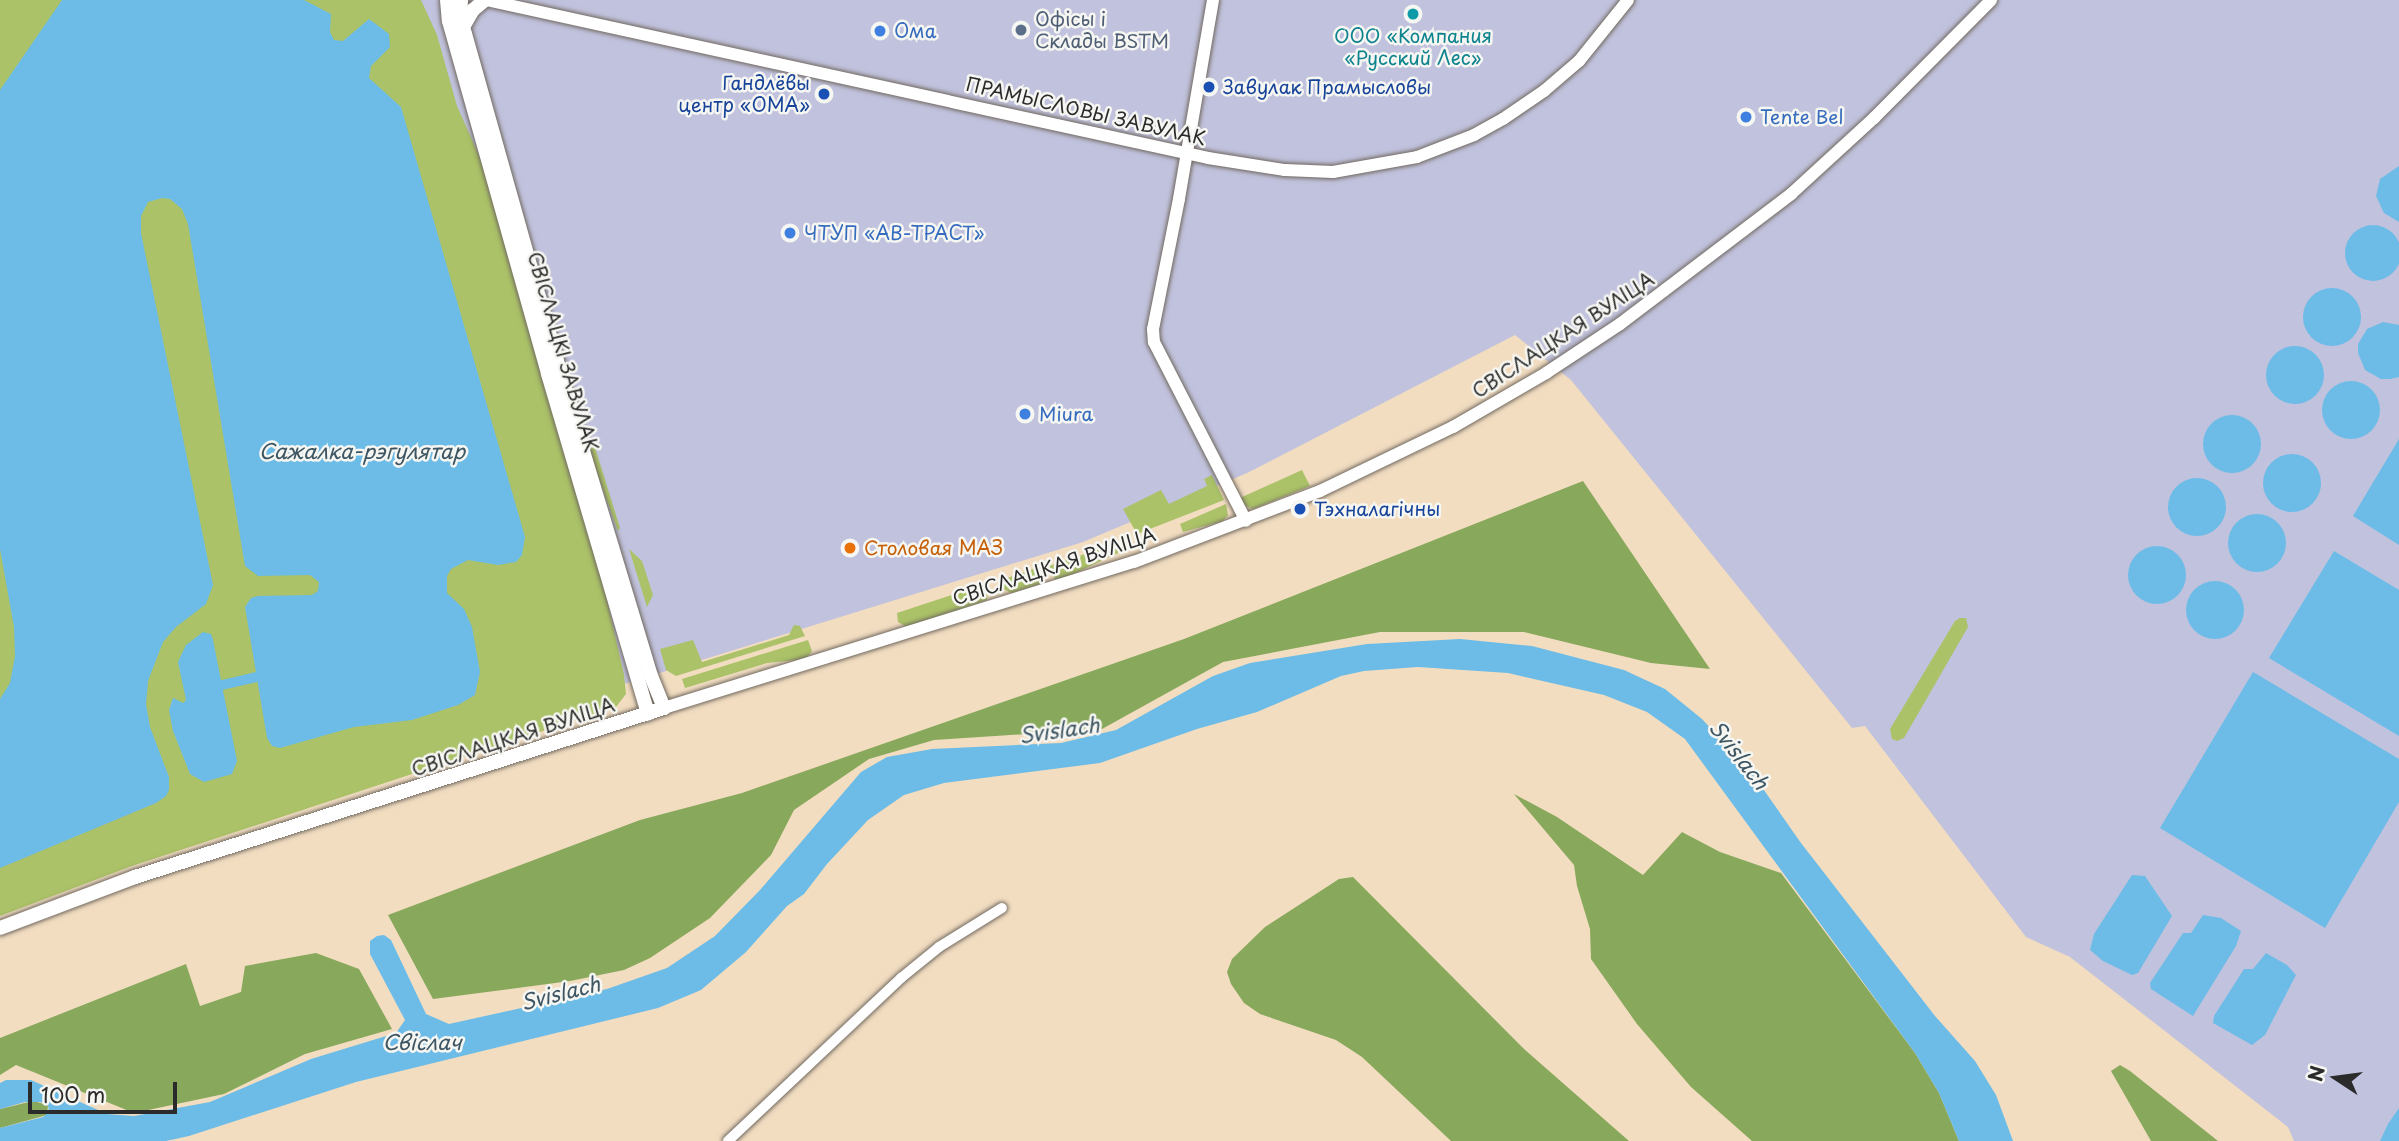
<!DOCTYPE html>
<html>
<head>
<meta charset="utf-8">
<style>
	body { margin:0 }
	#map { position:relative; width:2399px; height:1141px; overflow:hidden; background:#f2ddc1; font-family:"Playpen Sans",sans-serif }
	div>[style] { position:absolute }
	.industrial>* { inset:0; background:#c1c2dd }
	.green>* { inset:0; background:#abc268 }
	.forest>* { inset:0; background:#88a85c }
	.water>* { inset:0; background:#6cbce7 }
	.round { border-radius:50% }
	.canal>* { height:10px; margin:-5px; padding:0 5px; transform-origin:5px; border-radius:5px; background:#6cbce7 }
	.roads { filter:drop-shadow(0 0 2px #716960) drop-shadow(0 0 2px #716960) }
	.minor>* { height:10px; margin:-5px; padding:0 5px; transform-origin:5px; border-radius:5px; background:#fff }
	.tertiary>* { height:12px; margin:-6px; padding:0 6px; transform-origin:6px; border-radius:6px; background:#fff }
	.secondary>* { height:14px; margin:-7px; padding:0 7px; transform-origin:7px; border-radius:7px; background:#fff }
	.dots>* { width:19px; height:19px; translate:-50% -50%; box-sizing:border-box; border:4px solid #f6f6f2; border-radius:50% }
	span { translate:-50% -50%; white-space:nowrap; text-align:center; line-height:1.15; -webkit-text-stroke:5px #f6f6f2; paint-order:stroke }
	.service-label { font-size:19px; color:#4e5e75 }
	.left { translate:0 -50%; text-align:left }
	.shop-label { font-size:19px; color:#366cbe }
	.culture-label { font-size:19px; color:#0d838f }
	.transit-label { font-size:19px; color:#164399 }
	.right { translate:-100% -50%; text-align:right }
	.street-label { font-size:19px; color:#2b2b2b }
	.food-label { font-size:19px; color:#c56008 }
	.water-label { font-size:21px; color:#3e5663; font-style:italic }
	.north { position:absolute; left:2301px; top:1043px; width:70px; height:70px; -webkit-text-stroke:5px #f6f6f2; paint-order:stroke; rotate:283deg; font-size:19px; font-weight:700; line-height:28px; text-align:center; color:#2b2b2b }
	.north::after { content:''; display:block; margin:auto; width:24px; height:32px; background:#2b2b2b; clip-path:polygon(50% 0,100% 100%,50% 72%,0 100%) }
	.scale { position:absolute; left:28px; top:1082px; width:149px; height:32px; box-sizing:border-box; border:4px solid #2b2b2b; border-top:0; padding-left:9px; font-size:21px; line-height:24px; white-space:nowrap; color:#2b2b2b; -webkit-text-stroke:5px #f6f6f2; paint-order:stroke }
</style>
</head>
<body>
<div id="map">
	<div class="industrial">
		<i style="clip-path:polygon(0 0,2399px 0,2399px 1141px,2294px 1141px,2288px 1127px,2070px 957px,2026px 937px,1865px 726px,1852px 728px,1571px 380px,1515px 335px,1247px 473px,1083px 542px,572px 700px)"></i>
	</div>
	<div class="green">
		<i style="clip-path:polygon(0 0,421px 0,437px 35px,457px 106px,482px 162px,600px 569px,624px 675px,626px 694px,616px 707px,132px 866px,0 916px)"></i>
		<i style="clip-path:polygon(593px 441px,620px 528px,618px 531px,588px 449px)"></i>
		<i style="clip-path:polygon(1302px 470px,1310px 486px,1253px 509px,1244px 505px,1240px 498px)"></i>
		<i style="clip-path:polygon(1212px 475px,1224px 500px,1137px 534px,1123px 509px,1161px 490px,1169px 504px,1207px 486px,1204px 479px)"></i>
		<i style="clip-path:polygon(1226px 504px,1228px 515px,1223px 521px,1183px 532px,1180px 524px)"></i>
		<i style="clip-path:polygon(1118px 547px,1118px 553px,1056px 582px,1049px 566px,1100px 549px)"></i>
		<i style="clip-path:polygon(629px 549px,642px 561px,653px 595px,647px 607px)"></i>
		<i style="clip-path:polygon(1039px 567px,1041px 584px,1011px 593px,1002px 588px,998px 581px)"></i>
		<i style="clip-path:polygon(988px 583px,987px 600px,907px 627px,898px 622px,897px 613px)"></i>
		<i style="clip-path:polygon(1960px 618px,1966px 618px,1968px 627px,1904px 738px,1897px 741px,1892px 739px,1890px 729px,1955px 621px)"></i>
		<i style="clip-path:polygon(794px 625px,800px 626px,805px 636px,676px 676px,666px 670px,660px 649px,693px 640px,702px 662px,789px 635px)"></i>
		<i style="clip-path:polygon(808px 640px,812px 651px,806px 659px,767px 663px,685px 688px,682px 679px)"></i>
	</div>
	<div class="forest">
		<i style="clip-path:polygon(1583px 481px,1710px 669px,1651px 663px,1524px 632px,1380px 632px,1223px 662px,1102px 729px,934px 740px,869px 759px,794px 810px,771px 855px,710px 918px,650px 958px,624px 970px,570px 981px,433px 999px,388px 915px,640px 820px,742px 793px,1184px 639px)"></i>
		<i style="clip-path:polygon(1514px 794px,1557px 817px,1643px 875px,1682px 832px,1720px 852px,1781px 873px,1915px 1053px,1939px 1093px,1959px 1141px,1752px 1141px,1691px 1087px,1637px 1024px,1591px 959px,1590px 929px,1577px 886px,1574px 865px)"></i>
		<i style="clip-path:polygon(1353px 877px,1523px 1048px,1629px 1141px,1451px 1141px,1362px 1057px,1336px 1040px,1260px 1014px,1244px 1003px,1231px 984px,1227px 972px,1232px 959px,1265px 927px,1339px 879px)"></i>
		<i style="clip-path:polygon(316px 953px,359px 969px,392px 1029px,305px 1054px,224px 1094px,134px 1113px,16px 1065px,0 1075px,0 1038px,186px 964px,200px 1006px,241px 992px,245px 966px)"></i>
		<i style="clip-path:polygon(2120px 1065px,2130px 1071px,2218px 1141px,2151px 1141px,2111px 1071px)"></i>
		<i style="clip-path:polygon(33px 1101px,48px 1105px,47px 1115px,0 1128px,0 1109px)"></i>
	</div>
	<div class="water">
		<i style="clip-path:polygon(62px 0,304px 0,331px 14px,330px 32px,334px 40px,343px 41px,369px 19px,389px 34px,390px 47px,371px 66px,369px 78px,401px 107px,525px 537px,522px 555px,516px 562px,498px 565px,468px 560px,451px 569px,447px 576px,447px 593px,464px 609px,472px 627px,480px 672px,475px 695px,458px 705px,412px 720px,354px 727px,280px 748px,272px 746px,267px 738px,245px 607px,251px 598px,258px 596px,312px 595px,318px 591px,319px 582px,310px 575px,258px 576px,245px 566px,188px 224px,182px 209px,170px 199px,162px 198px,148px 202px,141px 216px,141px 233px,213px 585px,206px 604px,176px 627px,163px 642px,148px 681px,146px 704px,150px 727px,169px 777px,169px 790px,166px 796px,156px 803px,0 868px,0 699px,10px 683px,15px 656px,14px 627px,0 549px,0 90px)"></i>
		<i style="clip-path:polygon(2399px 166px,2399px 222px,2384px 213px,2376px 196px,2380px 179px)"></i>
		<i class="round" style="left:2345px;top:225px;width:56px;height:56px"></i>
		<i class="round" style="left:2303px;top:288px;width:58px;height:58px"></i>
		<i style="clip-path:polygon(2383px 322px,2399px 325px,2399px 377px,2390px 379px,2381px 379px,2365px 370px,2358px 353px,2358px 344px,2367px 329px)"></i>
		<i class="round" style="left:2266px;top:346px;width:58px;height:58px"></i>
		<i class="round" style="left:2322px;top:381px;width:58px;height:58px"></i>
		<i class="round" style="left:2203px;top:415px;width:58px;height:58px"></i>
		<i style="clip-path:polygon(2399px 439px,2399px 545px,2353px 516px)"></i>
		<i class="round" style="left:2263px;top:454px;width:58px;height:58px"></i>
		<i class="round" style="left:2168px;top:478px;width:58px;height:58px"></i>
		<i class="round" style="left:2228px;top:514px;width:58px;height:58px"></i>
		<i class="round" style="left:2128px;top:546px;width:58px;height:58px"></i>
		<i style="clip-path:polygon(2334px 551px,2399px 590px,2399px 736px,2269px 658px)"></i>
		<i class="round" style="left:2186px;top:581px;width:58px;height:58px"></i>
		<i style="clip-path:polygon(203px 632px,211px 634px,213px 640px,237px 761px,232px 774px,204px 782px,190px 774px,173px 731px,169px 710px,173px 698px,183px 703px,186px 700px,178px 662px,186px 645px)"></i>
		<i style="clip-path:polygon(1460px 639px,1532px 646px,1624px 670px,1665px 689px,1702px 719px,1752px 773px,1801px 843px,1935px 1016px,1975px 1061px,1996px 1095px,2013px 1141px,1959px 1141px,1939px 1093px,1915px 1053px,1685px 739px,1647px 712px,1604px 695px,1508px 673px,1418px 667px,1364px 671px,1341px 676px,1257px 712px,1197px 729px,1100px 763px,944px 783px,904px 795px,868px 820px,827px 864px,804px 894px,787px 906px,746px 952px,701px 990px,658px 1008px,356px 1082px,189px 1136px,166px 1141px,0 1141px,0 1128px,43px 1117px,49px 1112px,48px 1105px,40px 1102px,25px 1102px,0 1109px,0 1083px,6px 1080px,31px 1080px,107px 1114px,134px 1116px,210px 1102px,311px 1059px,396px 1033px,405px 1020px,370px 954px,370px 941px,377px 936px,384px 935px,391px 940px,426px 1014px,449px 1024px,607px 989px,667px 968px,715px 936px,760px 890px,861px 772px,887px 757px,932px 749px,1061px 743px,1116px 730px,1213px 676px,1250px 663px,1367px 644px)"></i>
		<i style="clip-path:polygon(2253px 672px,2399px 759px,2399px 802px,2325px 928px,2160px 828px)"></i>
		<i style="clip-path:polygon(2132px 875px,2145px 876px,2172px 916px,2138px 973px,2132px 975px,2103px 961px,2090px 950px,2094px 934px)"></i>
		<i style="clip-path:polygon(2203px 915px,2221px 918px,2241px 931px,2236px 946px,2193px 1016px,2151px 989px,2150px 983px,2183px 933px,2191px 933px)"></i>
		<i style="clip-path:polygon(2266px 953px,2287px 965px,2296px 975px,2265px 1035px,2252px 1045px,2213px 1023px,2214px 1016px,2244px 969px,2253px 969px)"></i>
		<i style="clip-path:polygon(2399px 1108px,2399px 1141px,2380px 1141px,2388px 1124px)"></i>
	</div>
	<div class="canal">
		<i style="left:222px;top:685px;width:35px;rotate:-13deg"></i>
	</div>
	<div class="roads">
		<div class="minor">
			<i style="left:728px;top:1141px;width:238px;rotate:-43.3deg"></i>
			<i style="left:901px;top:978px;width:49px;rotate:-39.2deg"></i>
			<i style="left:939px;top:947px;width:74px;rotate:-31.8deg"></i>
		</div>
		<div class="tertiary">
			<i style="left:486px;top:0;width:739px;rotate:12.34deg"></i>
			<i style="left:1208px;top:158px;width:78px;rotate:8.9deg"></i>
			<i style="left:1285px;top:170px;width:48px;rotate:2.4deg"></i>
			<i style="left:1333px;top:172px;width:85px;rotate:-10.1deg"></i>
			<i style="left:1417px;top:157px;width:61px;rotate:-21.1deg"></i>
			<i style="left:1474px;top:135px;width:33px;rotate:-29deg"></i>
			<i style="left:1503px;top:119px;width:50px;rotate:-34.3deg"></i>
			<i style="left:1544px;top:91px;width:46px;rotate:-40.6deg"></i>
			<i style="left:1579px;top:61px;width:78px;rotate:-51.2deg"></i>
			<i style="left:1213px;top:0;width:202px;rotate:99.7deg"></i>
			<i style="left:1179px;top:199px;width:133px;rotate:101.3deg"></i>
			<i style="left:1153px;top:329px;width:13px;rotate:86deg"></i>
			<i style="left:1154px;top:342px;width:201px;rotate:62.8deg"></i>
			<i style="left:664px;top:708px;width:492px;rotate:-17.3deg"></i>
			<i style="left:1134px;top:562px;width:199px;rotate:-20.9deg"></i>
			<i style="left:1320px;top:491px;width:148px;rotate:-25.7deg"></i>
			<i style="left:1453px;top:427px;width:108px;rotate:-30.1deg"></i>
			<i style="left:1546px;top:373px;width:89px;rotate:-33.5deg"></i>
			<i style="left:1620px;top:324px;width:215px;rotate:-37.2deg"></i>
			<i style="left:1791px;top:194px;width:113px;rotate:-42.5deg"></i>
			<i style="left:1874px;top:118px;width:166px;rotate:-45.2deg"></i>
		</div>
		<div class="secondary">
			<i style="left:447px;top:0;width:21px;rotate:85deg"></i>
			<i style="left:449px;top:21px;width:367px;rotate:74.3deg"></i>
			<i style="left:548px;top:374px;width:354px;rotate:73.6deg"></i>
			<i style="left:463px;top:27px;width:20px;rotate:-60deg"></i>
			<i style="left:473px;top:10px;width:16px;rotate:-40deg"></i>
			<i style="left:0;top:928px;width:144px;rotate:-20.7deg"></i>
			<i style="left:135px;top:877px;width:555px;rotate:-17.72deg"></i>
			<i style="left:664px;top:708px;width:35px;rotate:-112deg"></i>
			<i style="left:651px;top:676px;width:262px;rotate:-106.8deg"></i>
			<i style="left:575px;top:425px;width:406px;rotate:-105.7deg"></i>
			<i style="left:465px;top:34px;width:20px;rotate:-105deg"></i>
			<i style="left:460px;top:15px;width:15px;rotate:-86deg"></i>
		</div>
	</div>
	<div class="dots">
		<i style="left:1413px;top:14px;background:#0f9aa8"></i>
		<i style="left:1021px;top:30px;background:#5c6f8a"></i>
		<i style="left:880px;top:31px;background:#3f7fe0"></i>
		<i style="left:1209px;top:87px;background:#1a4fb4"></i>
		<i style="left:824px;top:94px;background:#1a4fb4"></i>
		<i style="left:1746px;top:117px;background:#3f7fe0"></i>
		<i style="left:790px;top:233px;background:#3f7fe0"></i>
		<i style="left:1025px;top:414px;background:#3f7fe0"></i>
		<i style="left:1300px;top:509px;background:#1a4fb4"></i>
		<i style="left:850px;top:548px;background:#e8710a"></i>
	</div>
	<div class="service-label">
		<span class="left" style="left:1035px;top:30px">Офісы і<br>Склады BSTM</span>
	</div>
	<div class="shop-label">
		<span class="left" style="left:894px;top:31px">Ома</span>
		<span class="left" style="left:1760px;top:117px">Tente Bel</span>
		<span class="left" style="left:804px;top:233px">ЧТУП «АВ-ТРАСТ»</span>
		<span class="left" style="left:1039px;top:414px">Miura</span>
	</div>
	<div class="culture-label">
		<span style="left:1413px;top:47px">ООО «Компания<br>«Русский Лес»</span>
	</div>
	<div class="transit-label">
		<span class="right" style="left:810px;top:94px">Гандлёвы<br>центр «ОМА»</span>
		<span class="left" style="left:1223px;top:87px">Завулак Прамысловы</span>
		<span class="left" style="left:1314px;top:509px">Тэхналагічны</span>
	</div>
	<div class="street-label">
		<span style="left:1086px;top:111px;rotate:13deg">ПРАМЫСЛОВЫ ЗАВУЛАК</span>
		<span style="left:1563px;top:335px;rotate:-33deg">СВІСЛАЦКАЯ ВУЛІЦА</span>
		<span style="left:563px;top:352px;rotate:74deg">СВІСЛАЦКІ ЗАВУЛАК</span>
		<span style="left:1054px;top:566px;rotate:-18deg">СВІСЛАЦКАЯ ВУЛІЦА</span>
		<span style="left:513px;top:737px;rotate:-18deg">СВІСЛАЦКАЯ ВУЛІЦА</span>
	</div>
	<div class="food-label">
		<span class="left" style="left:864px;top:548px">Столовая МАЗ</span>
	</div>
	<div class="water-label">
		<span style="left:362px;top:450px">Сажалка-рэгулятар</span>
		<span style="left:1059px;top:729px;rotate:-8deg">Svislach</span>
		<span style="left:1740px;top:754px;rotate:52deg">Svislach</span>
		<span style="left:560px;top:992px;rotate:-14deg">Svislach</span>
		<span style="left:422px;top:1041px">Свіслач</span>
	</div>
	<div class="north">N</div>
	<div class="scale">100 m</div>
</div>
</body>
</html>
